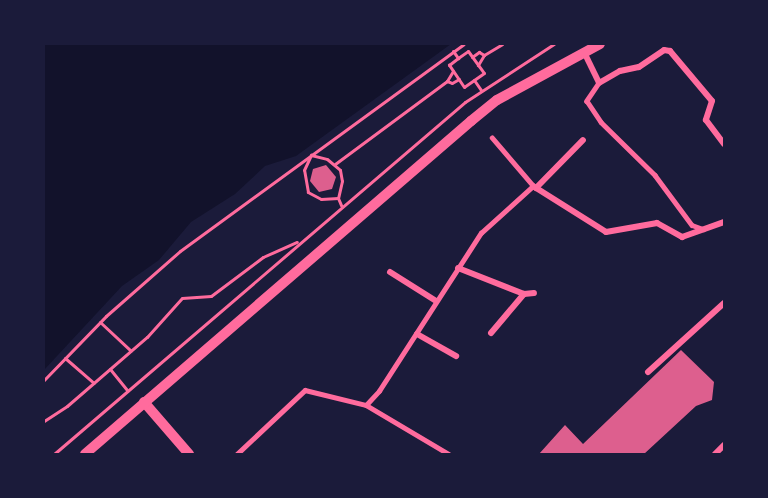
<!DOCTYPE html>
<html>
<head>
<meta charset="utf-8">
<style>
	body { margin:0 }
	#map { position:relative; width:768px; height:498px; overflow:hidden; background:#1b1b3a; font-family:Quicksand,sans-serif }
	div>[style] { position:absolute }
	.water>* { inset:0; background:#12122b }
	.building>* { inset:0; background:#dd5f8e }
	.path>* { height:3px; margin:-1.5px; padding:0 1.5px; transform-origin:1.5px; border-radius:1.5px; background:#ff6b9d }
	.service>* { height:4.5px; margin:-2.25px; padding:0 2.25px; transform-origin:2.25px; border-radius:2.25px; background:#ff6b9d }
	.minor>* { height:6px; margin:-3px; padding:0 3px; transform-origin:3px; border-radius:3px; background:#ff6b9d }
	.tertiary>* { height:10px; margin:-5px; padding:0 5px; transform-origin:5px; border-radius:5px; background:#ff6b9d }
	span { translate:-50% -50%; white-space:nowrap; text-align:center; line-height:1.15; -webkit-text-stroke:4.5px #1b1b3a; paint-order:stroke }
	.frame { position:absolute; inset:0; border:45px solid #1b1b3a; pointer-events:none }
</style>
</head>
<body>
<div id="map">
	<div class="water">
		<i style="clip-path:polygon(44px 44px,451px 44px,296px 156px,265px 166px,235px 194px,191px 222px,159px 260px,122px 286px,44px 370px)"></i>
	</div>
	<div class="building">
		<i style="clip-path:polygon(326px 165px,336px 177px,332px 189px,319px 192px,310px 181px,313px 169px)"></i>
		<i style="clip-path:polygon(681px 350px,714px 382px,712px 400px,696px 406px,644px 454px,539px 454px,565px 425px,583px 444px)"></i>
	</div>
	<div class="path">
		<i style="left:453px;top:51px;width:9px;rotate:54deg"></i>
		<i style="left:458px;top:58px;width:12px;rotate:-35deg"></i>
		<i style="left:468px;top:51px;width:27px;rotate:54deg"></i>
		<i style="left:484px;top:73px;width:24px;rotate:145deg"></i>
		<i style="left:464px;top:87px;width:27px;rotate:-124deg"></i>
		<i style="left:449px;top:65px;width:11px;rotate:-38deg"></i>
		<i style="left:484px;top:55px;width:21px;rotate:-31deg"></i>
		<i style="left:472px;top:57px;width:9px;rotate:-36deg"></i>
		<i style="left:479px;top:52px;width:6px;rotate:31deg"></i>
		<i style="left:484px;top:55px;width:12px;rotate:121deg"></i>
		<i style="left:453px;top:71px;width:12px;rotate:121deg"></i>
		<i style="left:447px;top:81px;width:5px;rotate:22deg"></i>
		<i style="left:452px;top:83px;width:8px;rotate:-30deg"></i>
		<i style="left:474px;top:80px;width:12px;rotate:55deg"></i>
		<i style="left:335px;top:164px;width:139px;rotate:-36.5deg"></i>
		<i style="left:338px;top:198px;width:17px;rotate:177deg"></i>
		<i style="left:321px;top:199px;width:15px;rotate:-152deg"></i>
		<i style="left:308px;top:192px;width:22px;rotate:-100deg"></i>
		<i style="left:304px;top:170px;width:17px;rotate:-65deg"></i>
		<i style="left:311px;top:155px;width:16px;rotate:14deg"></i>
		<i style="left:327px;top:159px;width:17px;rotate:40deg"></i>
		<i style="left:340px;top:170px;width:11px;rotate:80deg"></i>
		<i style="left:342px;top:181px;width:17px;rotate:103deg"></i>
		<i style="left:338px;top:198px;width:8px;rotate:67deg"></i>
		<i style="left:100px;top:322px;width:42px;rotate:43.1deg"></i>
		<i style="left:65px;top:358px;width:38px;rotate:41deg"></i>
		<i style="left:110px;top:369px;width:28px;rotate:51deg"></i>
		<i style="left:44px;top:380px;width:89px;rotate:-45.9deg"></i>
		<i style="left:106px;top:316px;width:98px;rotate:-41.3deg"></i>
		<i style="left:180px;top:251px;width:351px;rotate:-36.1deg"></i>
		<i style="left:44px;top:421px;width:27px;rotate:-33deg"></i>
		<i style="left:67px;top:406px;width:106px;rotate:-40.8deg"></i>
		<i style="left:147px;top:337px;width:52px;rotate:-48.1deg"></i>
		<i style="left:182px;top:298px;width:29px;rotate:-4deg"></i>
		<i style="left:211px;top:296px;width:65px;rotate:-36.9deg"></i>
		<i style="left:263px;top:257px;width:37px;rotate:-24deg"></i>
		<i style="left:54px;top:454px;width:541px;rotate:-40.58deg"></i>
		<i style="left:465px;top:102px;width:106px;rotate:-33.1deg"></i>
	</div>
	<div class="service">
		<i style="left:599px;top:83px;width:22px;rotate:124deg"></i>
		<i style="left:587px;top:101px;width:25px;rotate:56deg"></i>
		<i style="left:601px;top:122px;width:76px;rotate:44.5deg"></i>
		<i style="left:655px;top:175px;width:62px;rotate:53.5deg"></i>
		<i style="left:692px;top:225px;width:12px;rotate:20deg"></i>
		<i style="left:366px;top:405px;width:96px;rotate:30.6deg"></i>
		<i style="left:237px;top:454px;width:93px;rotate:-43.3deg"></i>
		<i style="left:305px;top:390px;width:63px;rotate:13.8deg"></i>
		<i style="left:366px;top:405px;width:19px;rotate:-47deg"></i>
		<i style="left:379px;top:391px;width:188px;rotate:-57.2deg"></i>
		<i style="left:481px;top:233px;width:70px;rotate:-42.1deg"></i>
		<i style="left:533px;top:186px;width:63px;rotate:-130.5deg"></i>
	</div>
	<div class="minor">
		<i style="left:584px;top:52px;width:34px;rotate:64deg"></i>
		<i style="left:599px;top:83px;width:24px;rotate:-30deg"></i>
		<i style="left:620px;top:71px;width:19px;rotate:-12deg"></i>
		<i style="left:639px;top:67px;width:30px;rotate:-34deg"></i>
		<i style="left:664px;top:50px;width:6px;rotate:9deg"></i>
		<i style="left:670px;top:51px;width:65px;rotate:50deg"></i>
		<i style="left:712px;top:101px;width:20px;rotate:108deg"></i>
		<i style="left:706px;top:120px;width:30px;rotate:53deg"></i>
		<i style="left:533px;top:186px;width:86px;rotate:32.2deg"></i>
		<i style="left:606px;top:232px;width:52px;rotate:-10deg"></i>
		<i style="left:657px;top:223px;width:29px;rotate:29deg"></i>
		<i style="left:682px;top:237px;width:45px;rotate:-19.7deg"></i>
		<i style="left:536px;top:188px;width:67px;rotate:-45.6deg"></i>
		<i style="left:458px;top:268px;width:71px;rotate:21.5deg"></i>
		<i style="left:524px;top:294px;width:10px;rotate:-6deg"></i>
		<i style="left:390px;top:272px;width:54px;rotate:32.2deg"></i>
		<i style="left:491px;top:333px;width:51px;rotate:-49.8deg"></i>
		<i style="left:417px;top:334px;width:45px;rotate:29.4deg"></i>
		<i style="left:648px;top:372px;width:103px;rotate:-42.2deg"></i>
		<i style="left:715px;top:454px;width:13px;rotate:-45deg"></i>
	</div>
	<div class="tertiary">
		<i style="left:144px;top:402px;width:69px;rotate:49.1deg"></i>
		<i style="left:85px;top:454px;width:510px;rotate:-40.78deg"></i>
		<i style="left:471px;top:121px;width:33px;rotate:-39deg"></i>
		<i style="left:497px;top:100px;width:117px;rotate:-28.5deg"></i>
	</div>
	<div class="frame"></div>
</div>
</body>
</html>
